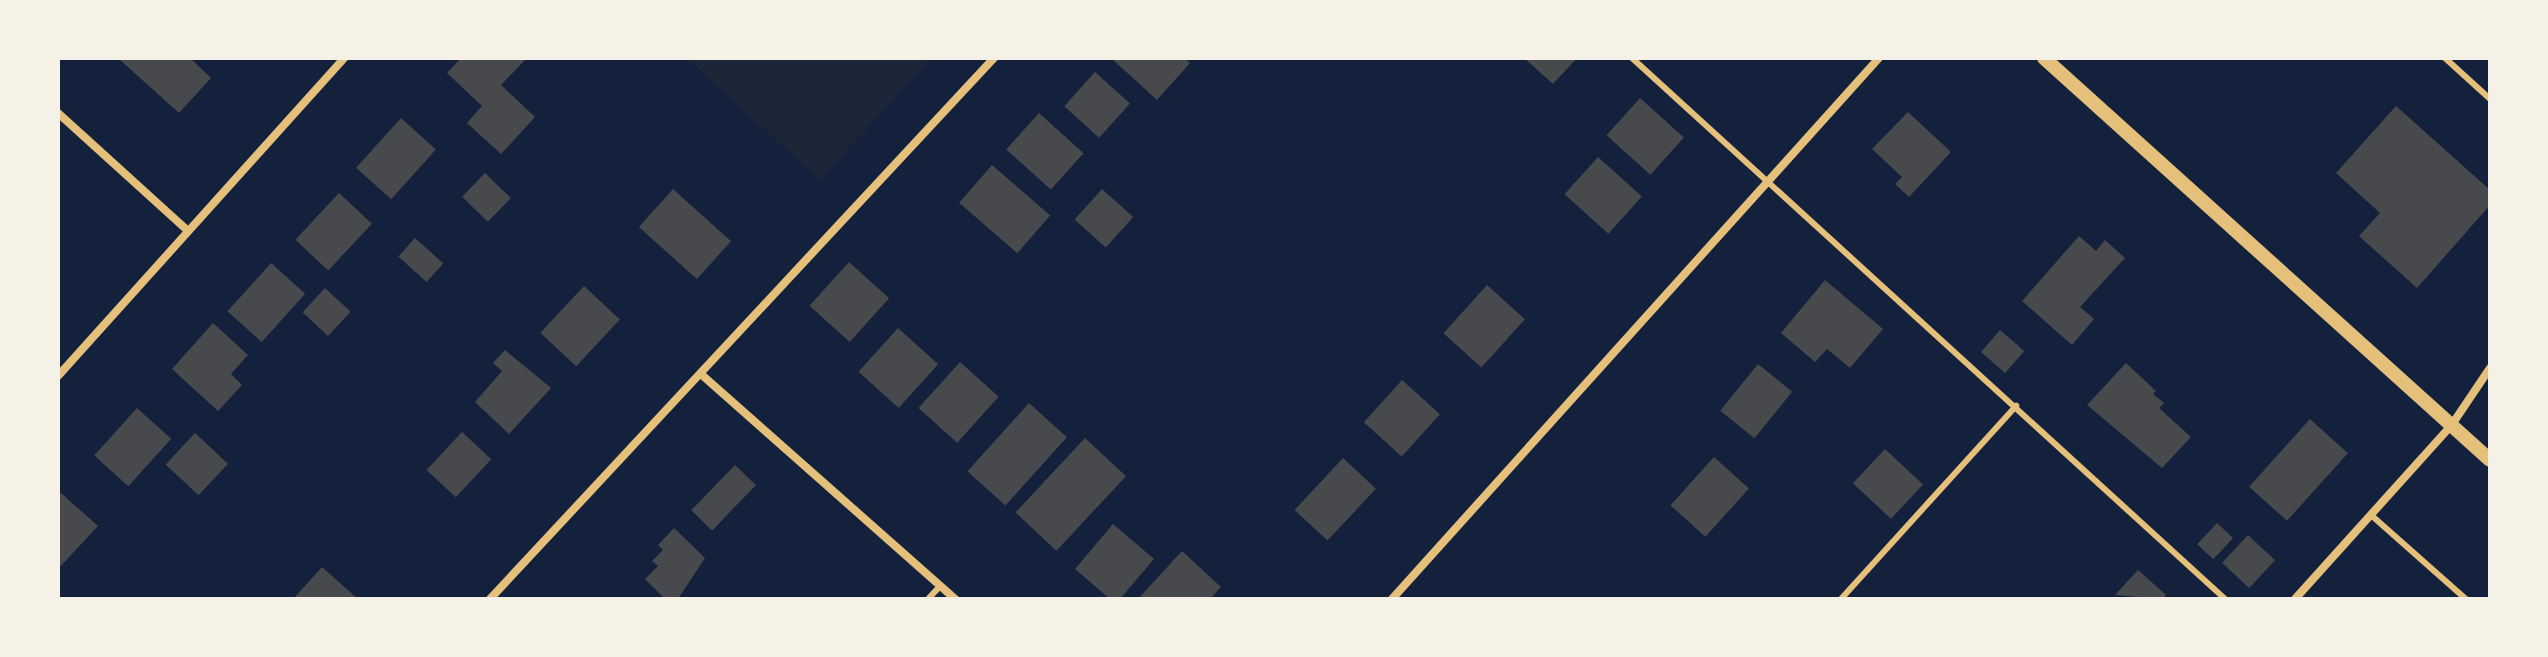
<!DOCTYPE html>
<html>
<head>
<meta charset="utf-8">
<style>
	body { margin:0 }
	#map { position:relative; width:2548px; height:657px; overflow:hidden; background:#14213d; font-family:"Sofia Sans Condensed",sans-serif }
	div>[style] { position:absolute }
	.green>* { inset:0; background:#1d2539 }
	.building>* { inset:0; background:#48494c; transform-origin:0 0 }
	.service>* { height:6px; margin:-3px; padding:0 3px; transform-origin:3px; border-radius:3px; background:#e5c07b }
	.minor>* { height:8px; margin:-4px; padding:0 4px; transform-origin:4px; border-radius:4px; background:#e5c07b }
	.tertiary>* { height:14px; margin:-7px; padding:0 7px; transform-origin:7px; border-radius:7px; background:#e5c07b }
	span { translate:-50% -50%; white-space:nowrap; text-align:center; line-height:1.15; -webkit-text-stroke:6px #f6f1e7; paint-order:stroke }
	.frame { position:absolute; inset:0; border:60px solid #f6f1e7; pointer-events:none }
</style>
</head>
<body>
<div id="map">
	<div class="green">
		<i style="clip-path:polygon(686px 58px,931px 58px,820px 180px)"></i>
	</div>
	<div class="building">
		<i style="clip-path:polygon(118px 58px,190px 58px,211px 78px,179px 113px)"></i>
		<i style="clip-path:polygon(461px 58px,527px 58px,501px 85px,535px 117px,501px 154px,467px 123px,482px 106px,447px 73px)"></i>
		<i style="clip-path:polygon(1111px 58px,1184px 58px,1190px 63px,1157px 100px)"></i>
		<i style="clip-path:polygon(1524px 58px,1577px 58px,1553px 84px)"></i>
		<i style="left:1095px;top:72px;width:47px;height:46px;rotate:42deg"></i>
		<i style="left:1640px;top:98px;width:59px;height:50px;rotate:42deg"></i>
		<i style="clip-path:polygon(2396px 106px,2490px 190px,2490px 205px,2417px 288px,2359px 236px,2380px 213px,2336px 173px)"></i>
		<i style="clip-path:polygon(1908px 112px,1951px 152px,1909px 197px,1895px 184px,1902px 177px,1872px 149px)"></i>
		<i style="left:1039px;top:113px;width:60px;height:49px;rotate:42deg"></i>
		<i style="left:401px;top:118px;width:47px;height:67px;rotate:42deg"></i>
		<i style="left:1598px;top:157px;width:59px;height:50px;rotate:42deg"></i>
		<i style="left:992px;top:165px;width:77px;height:50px;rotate:41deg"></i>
		<i style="left:485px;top:173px;width:36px;height:33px;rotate:44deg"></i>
		<i style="left:673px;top:189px;width:78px;height:51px;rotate:42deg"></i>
		<i style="left:1102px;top:189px;width:42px;height:41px;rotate:42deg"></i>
		<i style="left:339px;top:193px;width:45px;height:64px;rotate:43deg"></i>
		<i style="clip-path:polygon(2079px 236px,2096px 251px,2105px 240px,2125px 258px,2080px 307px,2094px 319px,2072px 345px,2022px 301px)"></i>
		<i style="left:415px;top:238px;width:38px;height:25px;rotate:42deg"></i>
		<i style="left:849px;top:262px;width:54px;height:59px;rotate:42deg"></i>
		<i style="left:271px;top:263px;width:46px;height:65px;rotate:42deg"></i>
		<i style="clip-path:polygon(1825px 280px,1883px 329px,1850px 368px,1827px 349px,1815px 362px,1781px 333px)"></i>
		<i style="left:1487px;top:285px;width:51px;height:65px;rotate:42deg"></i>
		<i style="left:584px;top:286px;width:49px;height:64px;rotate:43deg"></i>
		<i style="left:325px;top:288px;width:35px;height:33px;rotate:43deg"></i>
		<i style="clip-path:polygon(213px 323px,248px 355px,231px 374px,242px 385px,218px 411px,172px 369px)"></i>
		<i style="left:898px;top:328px;width:54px;height:59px;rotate:42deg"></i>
		<i style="left:2000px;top:330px;width:32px;height:29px;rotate:41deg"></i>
		<i style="clip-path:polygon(505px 350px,551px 388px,509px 434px,475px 402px,502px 371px,493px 363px)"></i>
		<i style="left:960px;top:362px;width:52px;height:62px;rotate:42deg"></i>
		<i style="clip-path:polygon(2126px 363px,2156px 391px,2153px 394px,2164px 403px,2159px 408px,2191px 437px,2162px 468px,2087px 405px)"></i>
		<i style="left:1758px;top:364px;width:44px;height:60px;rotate:39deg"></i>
		<i style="left:1402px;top:380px;width:51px;height:57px;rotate:42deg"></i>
		<i style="left:1029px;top:403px;width:51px;height:92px;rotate:42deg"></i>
		<i style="left:137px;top:408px;width:46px;height:64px;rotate:42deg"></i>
		<i style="left:2310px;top:419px;width:51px;height:91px;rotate:42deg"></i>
		<i style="left:462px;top:432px;width:40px;height:52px;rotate:43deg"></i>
		<i style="left:195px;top:433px;width:45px;height:43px;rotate:43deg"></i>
		<i style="left:1085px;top:438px;width:56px;height:102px;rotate:43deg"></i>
		<i style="left:1885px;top:449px;width:52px;height:47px;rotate:43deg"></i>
		<i style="left:1714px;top:457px;width:47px;height:65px;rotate:42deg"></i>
		<i style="left:1343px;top:458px;width:45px;height:71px;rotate:43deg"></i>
		<i style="left:735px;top:465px;width:29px;height:63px;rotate:44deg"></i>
		<i style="clip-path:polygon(61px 493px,98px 526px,58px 569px,58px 496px)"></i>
		<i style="left:2217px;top:523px;width:22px;height:29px;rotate:43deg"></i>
		<i style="clip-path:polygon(1113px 524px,1154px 559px,1120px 599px,1110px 599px,1075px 569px)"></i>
		<i style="clip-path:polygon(674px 528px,705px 558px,678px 599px,665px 599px,645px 579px,658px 566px,652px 561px,663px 550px,658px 545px)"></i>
		<i style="left:2248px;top:535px;width:37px;height:38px;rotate:43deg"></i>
		<i style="clip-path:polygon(1182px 551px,1221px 587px,1210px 599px,1138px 599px)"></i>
		<i style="clip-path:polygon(322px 567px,358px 599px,293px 599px)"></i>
		<i style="clip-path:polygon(2138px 570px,2166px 595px,2162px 599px,2115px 595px)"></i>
	</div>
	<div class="service">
		<i style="left:1632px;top:58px;width:803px;rotate:42.37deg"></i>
		<i style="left:2445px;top:58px;width:61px;rotate:42.3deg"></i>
		<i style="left:2371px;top:515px;width:127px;rotate:41.5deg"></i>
		<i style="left:928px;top:599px;width:18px;rotate:-47deg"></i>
		<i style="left:1841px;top:599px;width:261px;rotate:-47.8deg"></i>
	</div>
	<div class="minor">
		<i style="left:58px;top:113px;width:174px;rotate:42.2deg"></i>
		<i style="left:702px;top:375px;width:338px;rotate:41.5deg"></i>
		<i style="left:58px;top:376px;width:428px;rotate:-48deg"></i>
		<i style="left:490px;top:599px;width:739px;rotate:-47.03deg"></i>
		<i style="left:1392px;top:599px;width:728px;rotate:-48.01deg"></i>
		<i style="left:2295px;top:599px;width:233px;rotate:-48deg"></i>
		<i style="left:2451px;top:426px;width:70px;rotate:-56.1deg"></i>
	</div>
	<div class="tertiary">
		<i style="left:2044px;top:58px;width:600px;rotate:42.03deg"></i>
	</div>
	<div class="frame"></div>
</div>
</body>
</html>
